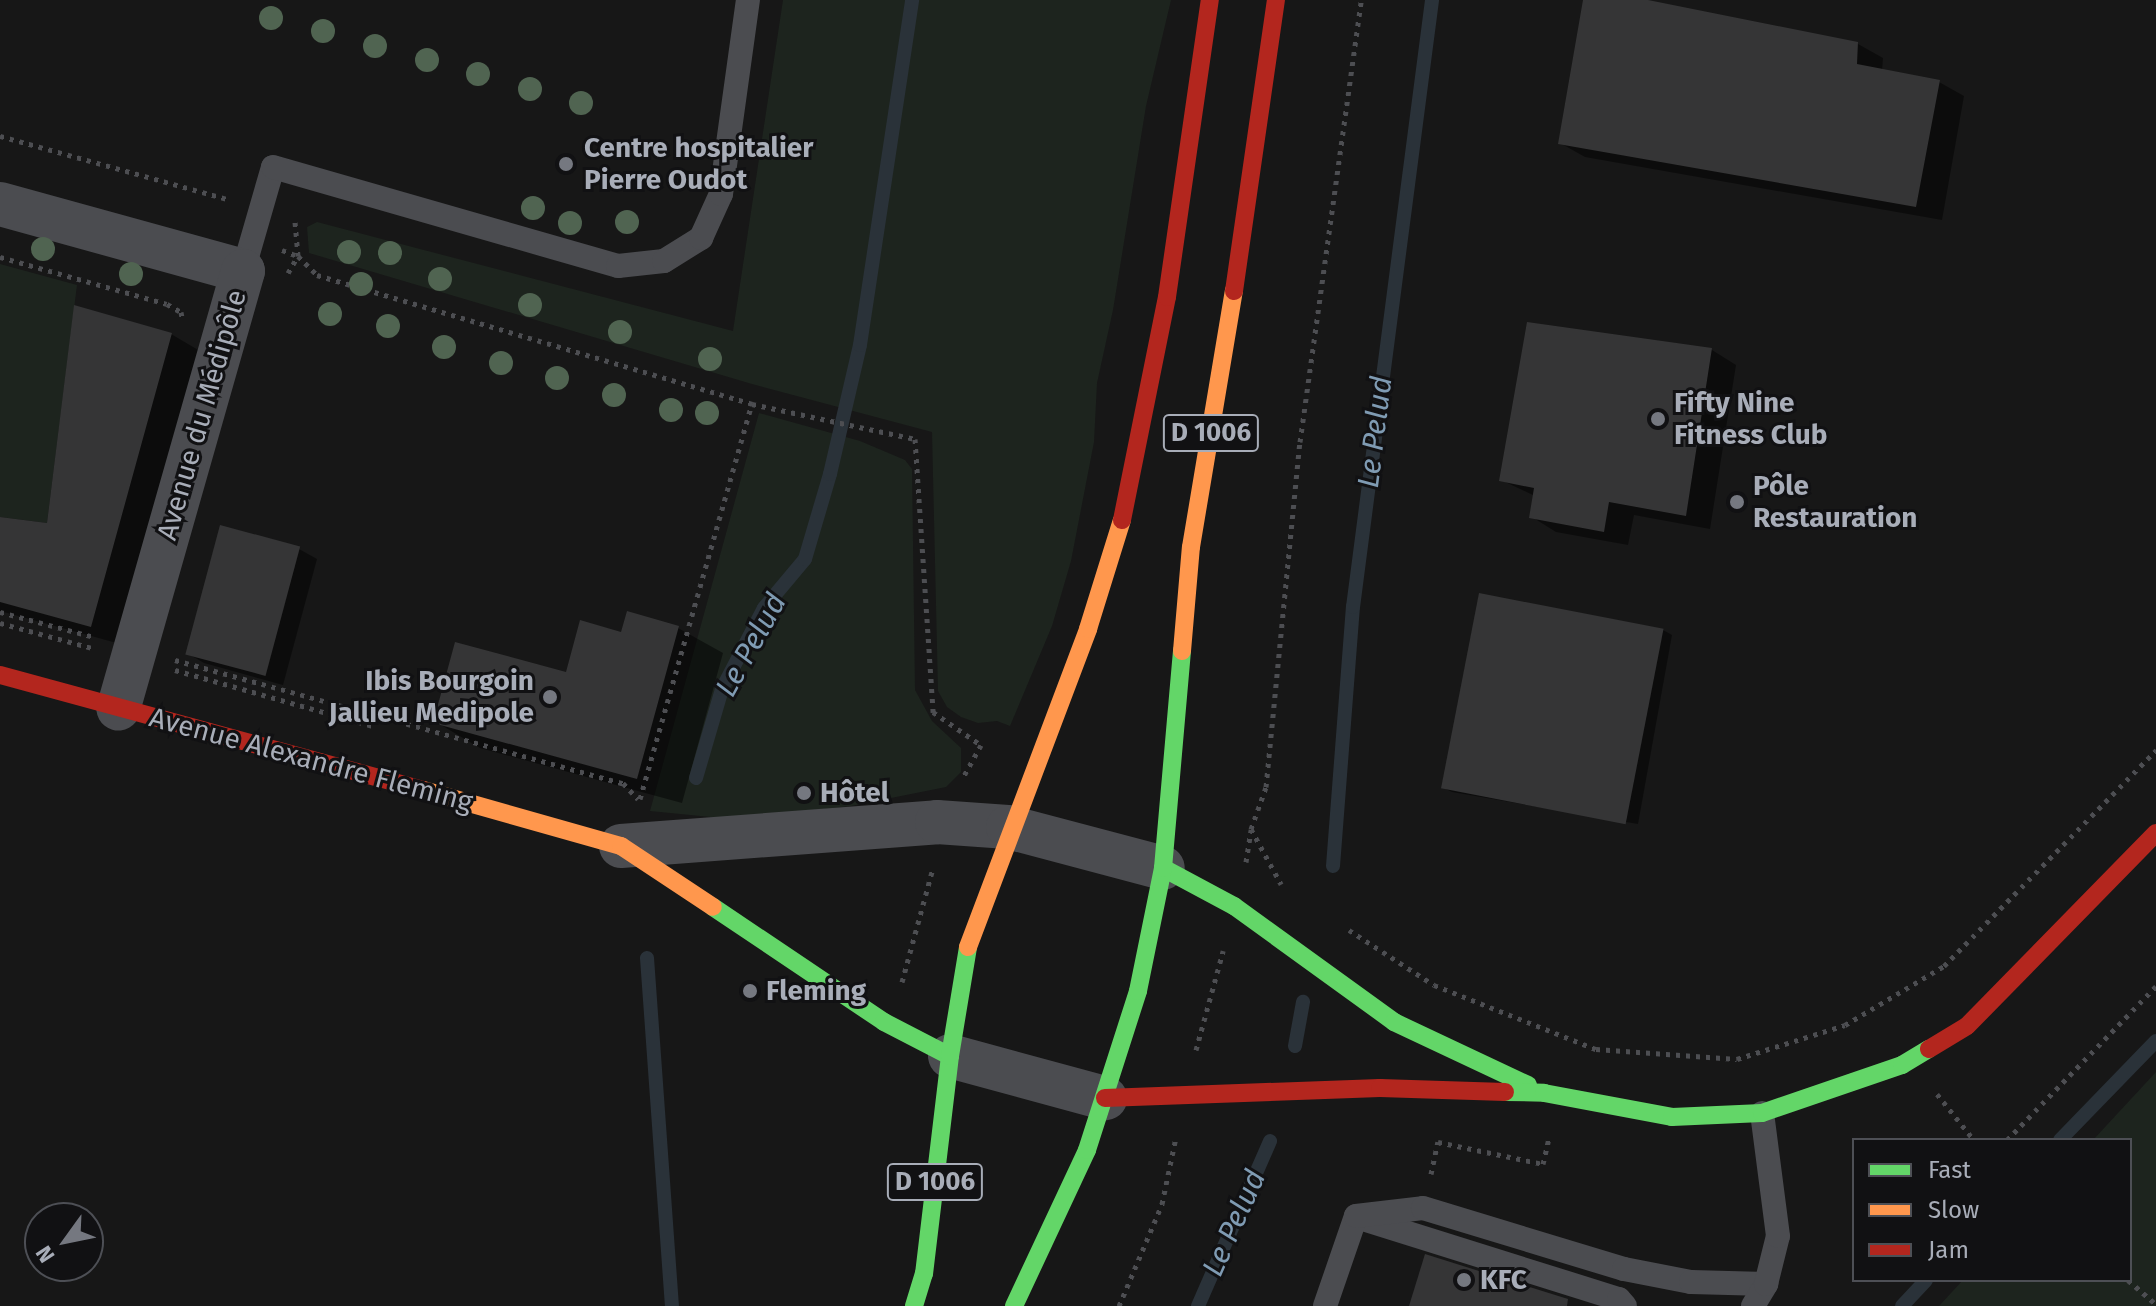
<!DOCTYPE html>
<html>
<head>
<meta charset="utf-8">
<style>
	body { margin:0 }
	#map { position:relative; width:2156px; height:1306px; overflow:hidden; background:#171717; font-family:"Fira Sans",sans-serif }
	div>[style] { position:absolute }
	.green>* { inset:0; background:#1d241e }
	.shadow>* { inset:0; background:#0007 }
	.stream>* { height:14px; margin:-7px; padding:0 7px; transform-origin:7px; border-radius:7px; background:#2a3239 }
	.building>* { inset:0; background:#353536; transform-origin:0 0 }
	.path>* { height:5px; margin-top:-2.5px; transform-origin:0; background:repeating-linear-gradient(90deg,#4d4e52 0 4px,transparent 0 10px) }
	.lane>* { height:24px; margin:-12px; padding:0 12px; transform-origin:12px; border-radius:12px; background:#4b4c50 }
	.street>* { height:44px; margin:-22px; padding:0 22px; transform-origin:22px; border-radius:22px; background:#4b4c50 }
	.fast>* { height:18px; margin:-9px; padding:0 9px; transform-origin:9px; border-radius:9px; background:#63d668 }
	.slow>* { height:18px; margin:-9px; padding:0 9px; transform-origin:9px; border-radius:9px; background:#ff974d }
	.jam>* { height:18px; margin:-9px; padding:0 9px; transform-origin:9px; border-radius:9px; background:#b3261e }
	.trees>* { width:24px; height:24px; margin:-12px; border-radius:50%; background:#506451 }
	.dots>* { width:22px; height:22px; translate:-50% -50%; box-sizing:border-box; border:4px solid #111113; border-radius:50% }
	span { translate:-50% -50%; white-space:nowrap; text-align:center; line-height:1.15; -webkit-text-stroke:6px #111113; paint-order:stroke }
	.shield-label span { padding:2px 6px; background:#111113; border:2px solid; border-radius:6px; -webkit-text-stroke-width:0 }
	.shield-label { font-size:26px; color:#a8adb8; font-weight:700 }
	.poi-label { font-size:28px; color:#a8adb8; font-weight:700 }
	.left { translate:0 -50%; text-align:left }
	.right { translate:-100% -50%; text-align:right }
	.street-label { font-size:28px; color:#a8adb8 }
	.water-label { font-size:30px; color:#7f9bb3; font-style:italic }
	.legend { position:absolute; left:1852px; top:1138px; width:280px; height:144px; box-sizing:border-box; background:#111113; border:2px solid #4d4f55; margin:0; padding:10px 14px; list-style:none; font-size:24px; color:#a8adb8 }
	.legend li { display:flex; align-items:center; gap:16px; height:40px }
	.legend b { width:40px; border:2px solid #4d4f55 }
	.north { position:absolute; left:24px; top:1202px; width:80px; height:80px; box-sizing:border-box; background:#111113; border:2px solid #4d4f55; border-radius:50%; rotate:237deg; font-size:22px; font-weight:700; line-height:32px; text-align:center; color:#a8adb8 }
	.north::after { content:''; display:block; margin:auto; width:28px; height:36px; background:#757880; clip-path:polygon(50% 0,100% 100%,50% 72%,0 100%) }
</style>
</head>
<body>
<div id="map">
	<div class="green">
		<i style="clip-path:polygon(783px 0,1171px 0,1146px 106px,1113px 310px,1097px 383px,1094px 442px,1071px 561px,1052px 626px,1010px 726px,997px 721px,978px 723px,961px 717px,947px 707px,938px 691px,932px 432px,752px 384px,309px 253px,307px 227px,317px 222px,733px 331px)"></i>
		<i style="clip-path:polygon(0 264px,77px 285px,47px 523px,0 517px)"></i>
		<i style="clip-path:polygon(759px 413px,860px 441px,905px 460px,912px 469px,915px 690px,932px 721px,961px 748px,961px 772px,946px 787px,851px 806px,731px 819px,650px 811px)"></i>
		<i style="clip-path:polygon(2156px 1072px,2156px 1306px,1939px 1306px,1963px 1280px,2130px 1280px,2130px 1140px,2093px 1140px)"></i>
	</div>
	<div class="shadow">
		<i style="clip-path:polygon(1585px 0,1636px 0,1858px 44px,1883px 58px,1882px 71px,1939px 82px,1964px 96px,1942px 220px,1585px 157px,1560px 143px)"></i>
		<i style="clip-path:polygon(171px 334px,205px 354px,124px 645px,0 611px,0 519px,48px 525px)"></i>
		<i style="clip-path:polygon(1712px 350px,1736px 365px,1710px 529px,1634px 515px,1628px 545px,1556px 532px,1532px 517px,1535px 496px,1501px 480px)"></i>
		<i style="clip-path:polygon(299px 549px,317px 559px,283px 685px,204px 663px,187px 653px)"></i>
		<i style="clip-path:polygon(678px 628px,723px 653px,682px 803px,480px 748px,436px 722px,567px 674px,623px 634px)"></i>
		<i style="clip-path:polygon(1663px 630px,1672px 635px,1638px 824px,1452px 792px,1444px 788px)"></i>
	</div>
	<div class="stream">
		<i style="left:696px;top:778px;width:93px;rotate:-73.7deg"></i>
		<i style="left:722px;top:689px;width:91px;rotate:-62.6deg"></i>
		<i style="left:764px;top:608px;width:64px;rotate:-50.1deg"></i>
		<i style="left:805px;top:559px;width:89px;rotate:-73.6deg"></i>
		<i style="left:830px;top:474px;width:132px;rotate:-76.9deg"></i>
		<i style="left:860px;top:345px;width:349px;rotate:-81.4deg"></i>
		<i style="left:1333px;top:866px;width:260px;rotate:-85.6deg"></i>
		<i style="left:1353px;top:607px;width:612px;rotate:-82.58deg"></i>
		<i style="left:647px;top:958px;width:349px;rotate:85.9deg"></i>
		<i style="left:1295px;top:1046px;width:45px;rotate:-79.7deg"></i>
		<i style="left:2060px;top:1140px;width:138px;rotate:-45.9deg"></i>
		<i style="left:1198px;top:1306px;width:180px;rotate:-66.4deg"></i>
		<i style="left:1902px;top:1306px;width:35px;rotate:-47deg"></i>
	</div>
	<div class="building">
		<i style="clip-path:polygon(1583px 0,1648px 0,1858px 42px,1857px 64px,1940px 80px,1916px 207px,1558px 144px)"></i>
		<i style="clip-path:polygon(74px 305px,172px 333px,91px 627px,0 602px,0 517px,47px 523px)"></i>
		<i style="clip-path:polygon(1527px 322px,1712px 348px,1686px 516px,1609px 502px,1604px 532px,1529px 518px,1534px 488px,1499px 481px)"></i>
		<i style="left:220px;top:525px;width:83px;height:134px;rotate:15deg"></i>
		<i style="left:1479px;top:593px;width:188px;height:199px;rotate:11deg"></i>
		<i style="clip-path:polygon(627px 611px,679px 626px,637px 779px,433px 723px,455px 642px,566px 672px,580px 620px,621px 632px)"></i>
		<i style="clip-path:polygon(1425px 1254px,1568px 1299px,1567px 1306px,1409px 1306px)"></i>
	</div>
	<div class="path">
		<i style="left:0;top:136px;width:239px;rotate:15.5deg"></i>
		<i style="left:282px;top:250px;width:17px;rotate:21deg"></i>
		<i style="left:298px;top:256px;width:27px;rotate:45deg"></i>
		<i style="left:317px;top:275px;width:454px;rotate:16.5deg"></i>
		<i style="left:752px;top:404px;width:167px;rotate:12.1deg"></i>
		<i style="left:915px;top:439px;width:274px;rotate:86.2deg"></i>
		<i style="left:933px;top:712px;width:58px;rotate:34.5deg"></i>
		<i style="left:981px;top:745px;width:39px;rotate:119deg"></i>
		<i style="left:0;top:257px;width:173px;rotate:15.7deg"></i>
		<i style="left:167px;top:304px;width:16px;rotate:30deg"></i>
		<i style="left:181px;top:312px;width:5px;rotate:79deg"></i>
		<i style="left:288px;top:273px;width:20px;rotate:-60deg"></i>
		<i style="left:298px;top:256px;width:34px;rotate:-95deg"></i>
		<i style="left:0;top:612px;width:97px;rotate:14.9deg"></i>
		<i style="left:0;top:623px;width:95px;rotate:15.2deg"></i>
		<i style="left:175px;top:660px;width:465px;rotate:15.4deg"></i>
		<i style="left:623px;top:783px;width:22px;rotate:47deg"></i>
		<i style="left:175px;top:670px;width:206px;rotate:15.8deg"></i>
		<i style="left:640px;top:799px;width:411px;rotate:-74.2deg"></i>
		<i style="left:1251px;top:829px;width:63px;rotate:61.4deg"></i>
		<i style="left:1246px;top:862px;width:33px;rotate:-81deg"></i>
		<i style="left:1251px;top:829px;width:45px;rotate:-70.3deg"></i>
		<i style="left:1266px;top:787px;width:347px;rotate:-84.4deg"></i>
		<i style="left:1300px;top:442px;width:446px;rotate:-82.1deg"></i>
		<i style="left:1349px;top:930px;width:101px;rotate:32.9deg"></i>
		<i style="left:1434px;top:985px;width:174px;rotate:21.6deg"></i>
		<i style="left:1596px;top:1049px;width:141px;rotate:4.1deg"></i>
		<i style="left:1737px;top:1059px;width:113px;rotate:-17.5deg"></i>
		<i style="left:1845px;top:1025px;width:115px;rotate:-30.8deg"></i>
		<i style="left:1944px;top:966px;width:303px;rotate:-45.5deg"></i>
		<i style="left:902px;top:982px;width:118px;rotate:-74.8deg"></i>
		<i style="left:1196px;top:1050px;width:103px;rotate:-74.7deg"></i>
		<i style="left:1937px;top:1094px;width:59px;rotate:51.2deg"></i>
		<i style="left:2007px;top:1140px;width:214px;rotate:-45.9deg"></i>
		<i style="left:1431px;top:1174px;width:33px;rotate:-78deg"></i>
		<i style="left:1438px;top:1142px;width:107px;rotate:11.8deg"></i>
		<i style="left:1543px;top:1164px;width:26px;rotate:-77deg"></i>
		<i style="left:2128px;top:1280px;width:37px;rotate:41deg"></i>
		<i style="left:1119px;top:1306px;width:111px;rotate:-67.1deg"></i>
		<i style="left:1162px;top:1204px;width:68px;rotate:-78.2deg"></i>
	</div>
	<div class="lane">
		<i style="left:243px;top:271px;width:108px;rotate:-73.9deg"></i>
		<i style="left:273px;top:167px;width:359px;rotate:16deg"></i>
		<i style="left:618px;top:266px;width:46px;rotate:-6.2deg"></i>
		<i style="left:664px;top:261px;width:44px;rotate:-31.9deg"></i>
		<i style="left:701px;top:238px;width:48px;rotate:-65.6deg"></i>
		<i style="left:721px;top:194px;width:196px;rotate:-82.1deg"></i>
		<i style="left:1363px;top:1219px;width:268px;rotate:17.4deg"></i>
		<i style="left:1619px;top:1299px;width:9px;rotate:49deg"></i>
		<i style="left:1325px;top:1306px;width:95px;rotate:-71deg"></i>
		<i style="left:1356px;top:1216px;width:67px;rotate:-6.8deg"></i>
		<i style="left:1423px;top:1208px;width:210px;rotate:16.9deg"></i>
		<i style="left:1624px;top:1269px;width:68px;rotate:11deg"></i>
		<i style="left:1691px;top:1282px;width:75px;rotate:1.5deg"></i>
		<i style="left:1753px;top:1306px;width:26px;rotate:-59deg"></i>
		<i style="left:1766px;top:1284px;width:49px;rotate:-76deg"></i>
		<i style="left:1778px;top:1236px;width:124px;rotate:-97.4deg"></i>
	</div>
	<div class="street">
		<i style="left:0;top:204px;width:252px;rotate:15.4deg"></i>
		<i style="left:243px;top:271px;width:455px;rotate:105.9deg"></i>
		<i style="left:621px;top:846px;width:317px;rotate:-4.3deg"></i>
		<i style="left:937px;top:822px;width:71px;rotate:4deg"></i>
		<i style="left:1008px;top:827px;width:160px;rotate:14.8deg"></i>
		<i style="left:950px;top:1056px;width:161px;rotate:15.2deg"></i>
	</div>
	<div class="fast">
		<i style="left:1163px;top:868px;width:81px;rotate:28.2deg"></i>
		<i style="left:1234px;top:906px;width:198px;rotate:35.9deg"></i>
		<i style="left:1394px;top:1022px;width:148px;rotate:25.2deg"></i>
		<i style="left:713px;top:907px;width:206px;rotate:33.9deg"></i>
		<i style="left:884px;top:1022px;width:74px;rotate:27.3deg"></i>
		<i style="left:1505px;top:1092px;width:39px;rotate:1deg"></i>
		<i style="left:1544px;top:1093px;width:130px;rotate:10.6deg"></i>
		<i style="left:1672px;top:1117px;width:90px;rotate:-2.5deg"></i>
		<i style="left:1762px;top:1113px;width:148px;rotate:-18.9deg"></i>
		<i style="left:1902px;top:1065px;width:31px;rotate:-31deg"></i>
		<i style="left:914px;top:1306px;width:34px;rotate:-73deg"></i>
		<i style="left:924px;top:1274px;width:220px;rotate:-83.2deg"></i>
		<i style="left:950px;top:1056px;width:110px;rotate:-80.6deg"></i>
		<i style="left:1014px;top:1306px;width:172px;rotate:-64.9deg"></i>
		<i style="left:1087px;top:1150px;width:167px;rotate:-72.2deg"></i>
		<i style="left:1138px;top:991px;width:126px;rotate:-78.5deg"></i>
		<i style="left:1163px;top:868px;width:218px;rotate:-85deg"></i>
	</div>
	<div class="slow">
		<i style="left:1182px;top:651px;width:104px;rotate:-85.1deg"></i>
		<i style="left:1191px;top:547px;width:260px;rotate:-80.5deg"></i>
		<i style="left:423px;top:790px;width:206px;rotate:15.8deg"></i>
		<i style="left:621px;top:846px;width:110px;rotate:33.5deg"></i>
		<i style="left:968px;top:947px;width:340px;rotate:-69.3deg"></i>
		<i style="left:1088px;top:629px;width:114px;rotate:-72.7deg"></i>
	</div>
	<div class="jam">
		<i style="left:1234px;top:291px;width:294px;rotate:-81.8deg"></i>
		<i style="left:1122px;top:520px;width:227px;rotate:-78.6deg"></i>
		<i style="left:1167px;top:297px;width:300px;rotate:-81.8deg"></i>
		<i style="left:0;top:675px;width:438px;rotate:15.2deg"></i>
		<i style="left:1929px;top:1049px;width:44px;rotate:-31.2deg"></i>
		<i style="left:1967px;top:1026px;width:270px;rotate:-45.6deg"></i>
		<i style="left:1105px;top:1098px;width:275px;rotate:-2.1deg"></i>
		<i style="left:1380px;top:1088px;width:125px;rotate:1.8deg"></i>
	</div>
	<div class="trees">
		<i style="left:271px;top:18px"></i>
		<i style="left:323px;top:31px"></i>
		<i style="left:375px;top:46px"></i>
		<i style="left:427px;top:60px"></i>
		<i style="left:478px;top:74px"></i>
		<i style="left:530px;top:89px"></i>
		<i style="left:581px;top:103px"></i>
		<i style="left:533px;top:208px"></i>
		<i style="left:627px;top:222px"></i>
		<i style="left:570px;top:223px"></i>
		<i style="left:43px;top:249px"></i>
		<i style="left:349px;top:252px"></i>
		<i style="left:390px;top:253px"></i>
		<i style="left:131px;top:274px"></i>
		<i style="left:440px;top:279px"></i>
		<i style="left:361px;top:284px"></i>
		<i style="left:530px;top:305px"></i>
		<i style="left:330px;top:314px"></i>
		<i style="left:388px;top:326px"></i>
		<i style="left:620px;top:332px"></i>
		<i style="left:444px;top:347px"></i>
		<i style="left:710px;top:359px"></i>
		<i style="left:501px;top:363px"></i>
		<i style="left:557px;top:378px"></i>
		<i style="left:614px;top:395px"></i>
		<i style="left:671px;top:410px"></i>
		<i style="left:707px;top:413px"></i>
	</div>
	<div class="dots">
		<i style="left:566px;top:164px;background:#757880"></i>
		<i style="left:1658px;top:419px;background:#757880"></i>
		<i style="left:1737px;top:502px;background:#757880"></i>
		<i style="left:550px;top:697px;background:#757880"></i>
		<i style="left:804px;top:793px;background:#757880"></i>
		<i style="left:750px;top:991px;background:#757880"></i>
		<i style="left:1464px;top:1280px;background:#757880"></i>
	</div>
	<div class="shield-label">
		<span style="left:1211px;top:433px">D 1006</span>
		<span style="left:935px;top:1182px">D 1006</span>
	</div>
	<div class="poi-label">
		<span class="left" style="left:584px;top:164px">Centre hospitalier<br>Pierre Oudot</span>
		<span class="left" style="left:1674px;top:419px">Fifty Nine<br>Fitness Club</span>
		<span class="left" style="left:1753px;top:502px">Pôle<br>Restauration</span>
		<span class="right" style="left:534px;top:697px">Ibis Bourgoin<br>Jallieu Medipole</span>
		<span class="left" style="left:820px;top:793px">Hôtel</span>
		<span class="left" style="left:766px;top:991px">Fleming</span>
		<span class="left" style="left:1480px;top:1280px">KFC</span>
	</div>
	<div class="street-label">
		<span style="left:202px;top:415px;rotate:-74deg">Avenue du Médipôle</span>
		<span style="left:311px;top:760px;rotate:15deg">Avenue Alexandre Fleming</span>
	</div>
	<div class="water-label">
		<span style="left:1375px;top:432px;rotate:-83deg">Le Pelud</span>
		<span style="left:751px;top:645px;rotate:-61deg">Le Pelud</span>
		<span style="left:1234px;top:1223px;rotate:-66deg">Le Pelud</span>
	</div>
	<ul class="legend">
	<li><b style="height:10px;background:#63d668"></b>Fast</li>
	<li><b style="height:10px;background:#ff974d"></b>Slow</li>
	<li><b style="height:10px;background:#b3261e"></b>Jam</li>
	</ul>
	<div class="north">N</div>
</div>
</body>
</html>
